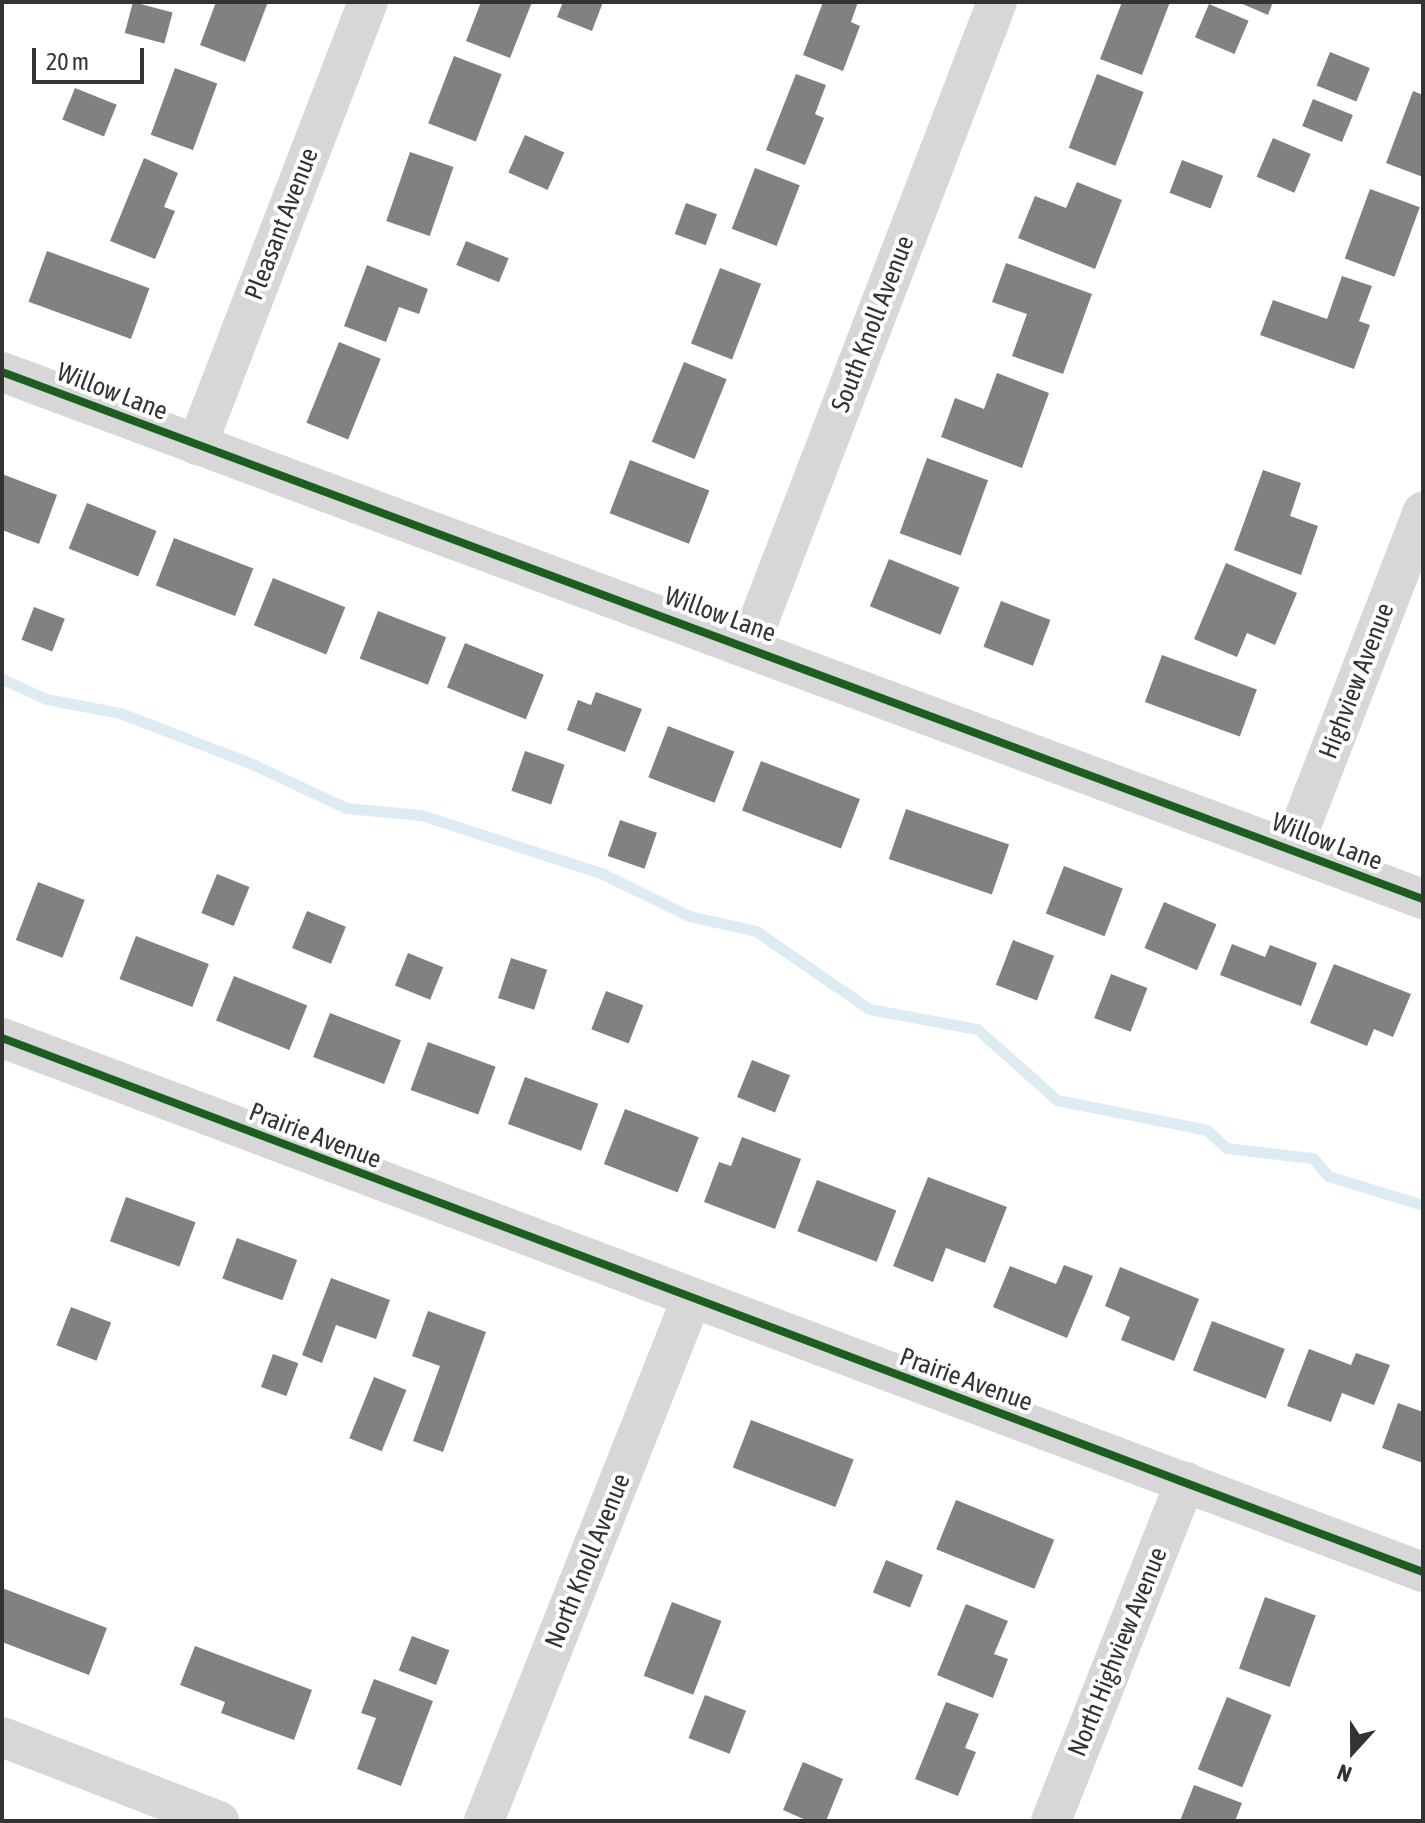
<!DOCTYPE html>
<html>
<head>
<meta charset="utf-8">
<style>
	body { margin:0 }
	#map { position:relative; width:1425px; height:1823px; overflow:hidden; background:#fff; font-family:"Asap Condensed",sans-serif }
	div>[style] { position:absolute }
	.stream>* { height:11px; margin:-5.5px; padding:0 5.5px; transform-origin:5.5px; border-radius:5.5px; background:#ddebf3 }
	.building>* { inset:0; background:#818181; transform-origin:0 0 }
	.minor>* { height:40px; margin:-20px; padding:0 20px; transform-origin:20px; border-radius:20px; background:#d7d7d7 }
	.cycleway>* { height:8px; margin:-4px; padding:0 4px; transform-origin:4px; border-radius:4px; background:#1b5e20 }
	span { translate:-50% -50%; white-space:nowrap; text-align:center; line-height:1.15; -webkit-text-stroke:8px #fff; paint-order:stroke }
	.street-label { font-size:26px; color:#333 }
	.frame { position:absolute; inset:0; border:4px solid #333; pointer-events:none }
	.north { position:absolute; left:1313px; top:1711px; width:80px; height:80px; -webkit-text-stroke:6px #fff; paint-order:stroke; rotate:201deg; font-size:22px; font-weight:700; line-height:32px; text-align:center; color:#333 }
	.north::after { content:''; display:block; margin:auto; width:28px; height:36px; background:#333; clip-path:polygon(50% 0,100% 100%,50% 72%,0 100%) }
	.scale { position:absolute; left:32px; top:48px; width:112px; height:36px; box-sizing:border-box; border:4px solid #333; border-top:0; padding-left:10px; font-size:24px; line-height:28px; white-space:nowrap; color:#333; -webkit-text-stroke:6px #fff; paint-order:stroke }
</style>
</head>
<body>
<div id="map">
	<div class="stream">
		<i style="left:2px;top:679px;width:48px;rotate:24.4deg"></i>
		<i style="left:46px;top:699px;width:75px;rotate:10.7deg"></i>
		<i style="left:120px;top:713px;width:139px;rotate:21deg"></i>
		<i style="left:250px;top:763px;width:106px;rotate:25.1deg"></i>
		<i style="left:346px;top:808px;width:75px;rotate:5.3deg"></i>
		<i style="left:421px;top:815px;width:189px;rotate:17.9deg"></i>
		<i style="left:601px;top:873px;width:98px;rotate:26deg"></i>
		<i style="left:689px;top:916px;width:69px;rotate:12.6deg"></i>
		<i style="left:756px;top:931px;width:137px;rotate:34.6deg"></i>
		<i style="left:869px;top:1009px;width:110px;rotate:10.5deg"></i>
		<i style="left:977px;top:1029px;width:107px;rotate:41.6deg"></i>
		<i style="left:1057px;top:1100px;width:153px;rotate:11.3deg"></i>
		<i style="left:1207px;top:1130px;width:26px;rotate:43deg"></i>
		<i style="left:1226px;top:1148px;width:88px;rotate:6.6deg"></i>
		<i style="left:1313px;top:1158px;width:23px;rotate:50deg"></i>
		<i style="left:1328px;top:1176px;width:99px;rotate:17deg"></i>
	</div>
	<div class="building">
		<i style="left:133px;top:2px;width:41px;height:32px;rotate:15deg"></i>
		<i style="clip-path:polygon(216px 2px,268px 2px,245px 62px,200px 45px)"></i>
		<i style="clip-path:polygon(481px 2px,532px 2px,510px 58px,466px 41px)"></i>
		<i style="clip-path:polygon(563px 2px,603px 2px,592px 31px,557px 17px)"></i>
		<i style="clip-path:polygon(823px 2px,858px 2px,851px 22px,860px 26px,843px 71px,803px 55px)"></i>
		<i style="clip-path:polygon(1122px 2px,1170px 2px,1142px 75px,1100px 59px)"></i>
		<i style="clip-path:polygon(1238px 2px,1273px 2px,1268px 15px)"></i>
		<i style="left:1209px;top:4px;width:43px;height:36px;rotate:23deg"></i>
		<i style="left:1330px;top:52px;width:43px;height:36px;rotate:22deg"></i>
		<i style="left:454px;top:56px;width:51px;height:72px;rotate:21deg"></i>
		<i style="left:175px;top:68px;width:45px;height:71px;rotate:20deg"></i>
		<i style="clip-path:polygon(796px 74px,826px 85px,815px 114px,824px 118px,805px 165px,766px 150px)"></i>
		<i style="left:1097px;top:74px;width:50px;height:79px;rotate:21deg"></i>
		<i style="left:75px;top:88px;width:45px;height:34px;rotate:22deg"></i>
		<i style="clip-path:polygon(1413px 91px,1423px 95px,1423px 177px,1386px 163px)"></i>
		<i style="left:1313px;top:99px;width:43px;height:29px;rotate:22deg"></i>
		<i style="left:525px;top:135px;width:43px;height:41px;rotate:24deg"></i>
		<i style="left:1273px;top:138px;width:41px;height:42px;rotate:23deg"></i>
		<i style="left:410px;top:152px;width:46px;height:73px;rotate:19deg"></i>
		<i style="clip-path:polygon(144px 158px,178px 173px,164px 207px,175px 211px,155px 259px,110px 241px)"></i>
		<i style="left:1182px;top:160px;width:44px;height:35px;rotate:21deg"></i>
		<i style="left:755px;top:168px;width:48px;height:65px;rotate:21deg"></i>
		<i style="clip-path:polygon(1077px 182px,1122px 200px,1095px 269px,1018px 238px,1035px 196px,1066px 208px)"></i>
		<i style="left:1370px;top:189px;width:53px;height:74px;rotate:20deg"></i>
		<i style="left:686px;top:203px;width:33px;height:33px;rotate:20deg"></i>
		<i style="left:466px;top:241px;width:46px;height:26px;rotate:22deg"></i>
		<i style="left:47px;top:251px;width:109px;height:54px;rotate:20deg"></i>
		<i style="clip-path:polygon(1006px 263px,1092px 294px,1063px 374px,1012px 356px,1027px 314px,992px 302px)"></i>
		<i style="clip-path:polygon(367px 265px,428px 289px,419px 314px,399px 307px,386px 342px,344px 326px)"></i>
		<i style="left:720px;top:268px;width:44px;height:81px;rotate:21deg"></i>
		<i style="clip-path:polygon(1342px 276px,1372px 286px,1359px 321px,1370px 325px,1354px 369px,1260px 335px,1273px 300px,1327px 319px)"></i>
		<i style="left:339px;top:342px;width:45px;height:87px;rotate:22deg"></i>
		<i style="left:684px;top:362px;width:46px;height:86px;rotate:22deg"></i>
		<i style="clip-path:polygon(997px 373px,1049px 393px,1022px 468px,941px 437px,955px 398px,984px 409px)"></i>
		<i style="left:927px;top:458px;width:65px;height:80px;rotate:20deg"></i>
		<i style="left:630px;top:460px;width:85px;height:57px;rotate:21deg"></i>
		<i style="clip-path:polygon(1263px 470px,1301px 483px,1290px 516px,1318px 526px,1301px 575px,1234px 550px)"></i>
		<i style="clip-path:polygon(2px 474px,57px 495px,39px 544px,2px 530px)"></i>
		<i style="left:87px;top:503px;width:75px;height:49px;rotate:22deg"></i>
		<i style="left:174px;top:538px;width:85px;height:51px;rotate:21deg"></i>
		<i style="left:889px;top:559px;width:76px;height:51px;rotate:22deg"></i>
		<i style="clip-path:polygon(1226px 563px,1297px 593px,1275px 645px,1247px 633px,1237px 657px,1194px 639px)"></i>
		<i style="left:273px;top:578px;width:78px;height:51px;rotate:22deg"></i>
		<i style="left:1001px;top:601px;width:53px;height:49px;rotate:21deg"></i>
		<i style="left:34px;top:607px;width:33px;height:35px;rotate:21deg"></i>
		<i style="left:378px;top:611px;width:73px;height:51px;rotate:21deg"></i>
		<i style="left:465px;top:643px;width:85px;height:48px;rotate:22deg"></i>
		<i style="left:1162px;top:655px;width:101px;height:50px;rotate:20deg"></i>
		<i style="clip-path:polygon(596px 692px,642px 709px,625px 752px,567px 730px,578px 700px,591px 705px)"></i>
		<i style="left:668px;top:726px;width:71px;height:55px;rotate:21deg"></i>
		<i style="left:525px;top:751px;width:42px;height:42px;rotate:19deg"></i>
		<i style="left:761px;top:761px;width:106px;height:53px;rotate:21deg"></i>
		<i style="left:906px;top:809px;width:109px;height:53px;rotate:19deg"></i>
		<i style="left:620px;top:820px;width:39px;height:38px;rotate:19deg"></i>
		<i style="left:1064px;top:866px;width:63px;height:51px;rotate:21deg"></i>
		<i style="left:217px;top:874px;width:35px;height:42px;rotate:22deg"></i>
		<i style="left:38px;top:882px;width:50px;height:62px;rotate:21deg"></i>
		<i style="left:1164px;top:902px;width:57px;height:50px;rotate:23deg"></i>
		<i style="left:307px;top:911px;width:42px;height:40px;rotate:22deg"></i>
		<i style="left:136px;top:936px;width:78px;height:46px;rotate:21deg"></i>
		<i style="left:1013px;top:940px;width:44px;height:48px;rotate:21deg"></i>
		<i style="clip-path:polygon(1232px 944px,1265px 957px,1270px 945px,1317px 963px,1301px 1006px,1220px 975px)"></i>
		<i style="left:408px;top:953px;width:38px;height:35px;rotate:22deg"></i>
		<i style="left:511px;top:958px;width:38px;height:42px;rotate:18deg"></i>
		<i style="clip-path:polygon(1334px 964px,1411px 994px,1393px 1037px,1374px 1029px,1367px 1046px,1310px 1023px)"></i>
		<i style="left:1111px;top:974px;width:39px;height:47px;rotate:21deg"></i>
		<i style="left:234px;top:976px;width:79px;height:48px;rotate:22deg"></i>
		<i style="left:606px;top:991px;width:40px;height:41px;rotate:21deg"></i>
		<i style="left:330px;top:1013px;width:76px;height:47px;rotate:21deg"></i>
		<i style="left:428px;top:1042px;width:72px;height:51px;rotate:20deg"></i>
		<i style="left:752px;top:1060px;width:41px;height:40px;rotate:22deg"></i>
		<i style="left:525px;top:1077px;width:78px;height:50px;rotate:20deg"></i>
		<i style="left:625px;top:1109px;width:79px;height:59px;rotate:21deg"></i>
		<i style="clip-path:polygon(742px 1137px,801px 1159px,775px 1229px,704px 1202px,719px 1162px,731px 1166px)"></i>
		<i style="clip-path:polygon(928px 1177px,1007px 1207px,985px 1263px,946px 1248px,933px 1282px,893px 1266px)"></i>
		<i style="left:817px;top:1180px;width:85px;height:55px;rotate:21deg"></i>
		<i style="left:126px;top:1197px;width:74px;height:47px;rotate:20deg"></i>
		<i style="left:237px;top:1238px;width:64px;height:43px;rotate:20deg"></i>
		<i style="clip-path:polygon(1064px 1265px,1093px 1276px,1067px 1338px,993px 1307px,1010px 1266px,1056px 1284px)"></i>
		<i style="clip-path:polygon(1120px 1267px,1199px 1299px,1174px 1361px,1121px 1340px,1130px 1317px,1105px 1306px)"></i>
		<i style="clip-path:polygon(331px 1278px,390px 1300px,376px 1339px,336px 1325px,322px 1363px,302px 1355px)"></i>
		<i style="left:71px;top:1307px;width:43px;height:41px;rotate:21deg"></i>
		<i style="clip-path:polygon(428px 1311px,486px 1332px,443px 1452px,413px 1441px,440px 1366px,412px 1356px)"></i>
		<i style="left:1212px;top:1321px;width:78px;height:53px;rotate:21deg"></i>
		<i style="clip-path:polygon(1309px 1349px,1351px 1365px,1356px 1353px,1390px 1365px,1374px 1405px,1342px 1393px,1331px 1422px,1287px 1406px)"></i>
		<i style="left:273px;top:1354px;width:27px;height:35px;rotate:20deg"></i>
		<i style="left:374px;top:1377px;width:35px;height:66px;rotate:22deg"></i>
		<i style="clip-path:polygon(1398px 1403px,1423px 1412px,1423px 1463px,1382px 1448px)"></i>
		<i style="left:751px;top:1420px;width:110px;height:51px;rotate:21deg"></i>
		<i style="left:956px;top:1500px;width:106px;height:53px;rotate:22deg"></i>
		<i style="left:886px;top:1560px;width:40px;height:35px;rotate:22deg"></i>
		<i style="clip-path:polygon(2px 1588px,107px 1628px,89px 1675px,2px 1642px)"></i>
		<i style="left:1265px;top:1597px;width:54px;height:76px;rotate:20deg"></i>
		<i style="left:672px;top:1602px;width:53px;height:79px;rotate:21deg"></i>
		<i style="clip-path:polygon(966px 1604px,1008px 1621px,994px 1654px,1008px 1659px,993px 1698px,937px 1675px)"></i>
		<i style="left:412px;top:1636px;width:40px;height:37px;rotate:21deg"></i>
		<i style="clip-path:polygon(195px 1646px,312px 1690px,294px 1740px,221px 1713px,225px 1702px,180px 1685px)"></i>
		<i style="clip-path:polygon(374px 1679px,433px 1701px,401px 1786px,357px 1769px,376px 1718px,361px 1713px)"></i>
		<i style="left:705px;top:1695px;width:44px;height:46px;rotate:21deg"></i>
		<i style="left:1227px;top:1697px;width:48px;height:78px;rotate:22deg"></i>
		<i style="clip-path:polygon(946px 1702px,979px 1714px,965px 1748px,976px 1752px,958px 1796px,915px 1779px)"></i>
		<i style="clip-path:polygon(803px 1762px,843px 1779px,826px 1821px,808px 1821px,783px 1810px)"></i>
		<i style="clip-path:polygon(1194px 1785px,1242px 1803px,1235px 1821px,1180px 1821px)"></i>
	</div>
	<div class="minor">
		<i style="left:2px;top:372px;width:1516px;rotate:20.35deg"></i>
		<i style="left:197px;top:445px;width:475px;rotate:-68.9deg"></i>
		<i style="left:749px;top:646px;width:690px;rotate:-68.94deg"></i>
		<i style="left:1292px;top:849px;width:362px;rotate:-68.8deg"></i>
		<i style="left:2px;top:1038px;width:1518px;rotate:20.6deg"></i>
		<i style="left:2px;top:1737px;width:233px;rotate:21.2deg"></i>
		<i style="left:484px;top:1821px;width:561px;rotate:-68.33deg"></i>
		<i style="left:1051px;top:1821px;width:365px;rotate:-68.4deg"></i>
	</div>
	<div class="cycleway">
		<i style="left:2px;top:372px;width:1516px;rotate:20.35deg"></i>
		<i style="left:2px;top:1038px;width:1518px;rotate:20.6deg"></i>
	</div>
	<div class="street-label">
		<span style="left:282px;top:224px;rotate:-69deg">Pleasant Avenue</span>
		<span style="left:873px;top:324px;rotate:-69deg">South Knoll Avenue</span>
		<span style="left:112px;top:392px;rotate:21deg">Willow Lane</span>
		<span style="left:720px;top:615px;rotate:20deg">Willow Lane</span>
		<span style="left:1357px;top:681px;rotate:-69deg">Highview Avenue</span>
		<span style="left:1327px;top:842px;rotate:21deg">Willow Lane</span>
		<span style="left:315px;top:1136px;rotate:21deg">Prairie Avenue</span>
		<span style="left:966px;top:1380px;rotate:20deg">Prairie Avenue</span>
		<span style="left:588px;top:1561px;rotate:-68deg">North Knoll Avenue</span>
		<span style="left:1118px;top:1652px;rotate:-68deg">North Highview Avenue</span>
	</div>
	<div class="frame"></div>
	<div class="north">N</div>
	<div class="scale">20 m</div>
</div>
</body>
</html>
